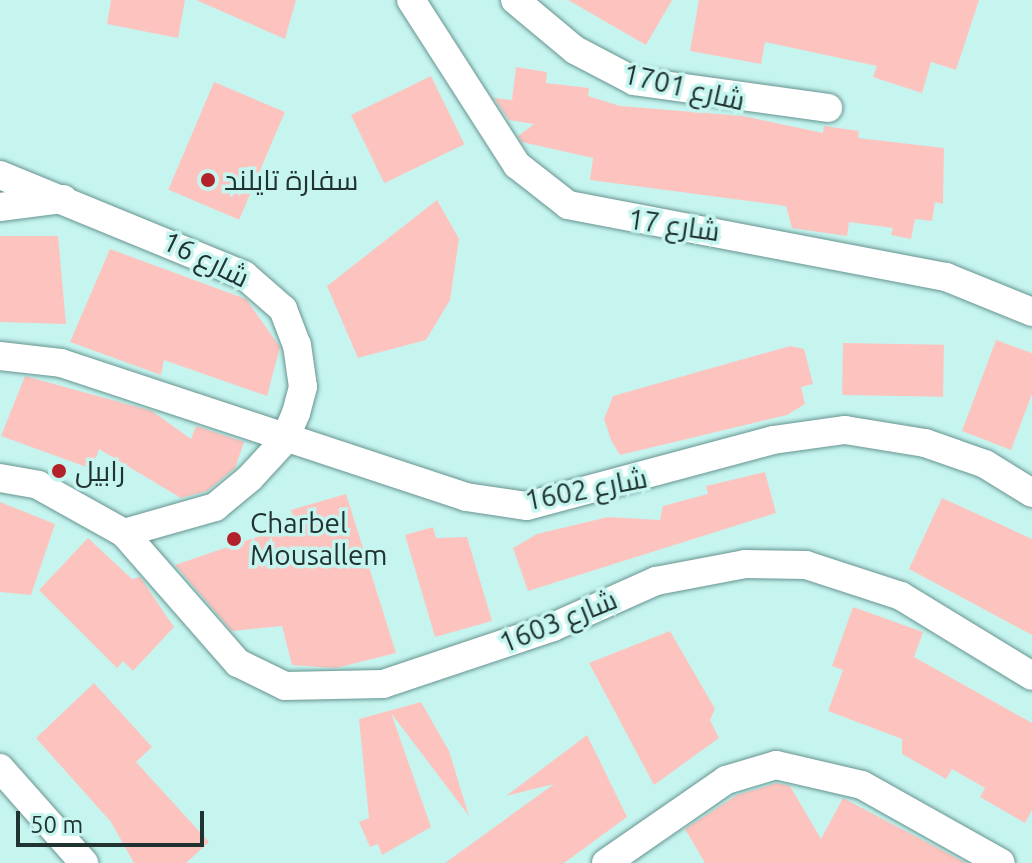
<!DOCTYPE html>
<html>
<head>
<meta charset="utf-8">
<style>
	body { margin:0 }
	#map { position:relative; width:1032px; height:863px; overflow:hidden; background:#c6f5f0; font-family:Ubuntu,Cairo,sans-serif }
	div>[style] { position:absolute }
	.building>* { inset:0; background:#fdc4bf; transform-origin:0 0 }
	.roads { filter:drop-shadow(0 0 2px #679490) drop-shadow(0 0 2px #679490) }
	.minor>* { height:28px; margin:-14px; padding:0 14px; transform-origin:14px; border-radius:14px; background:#fff }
	.dots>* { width:22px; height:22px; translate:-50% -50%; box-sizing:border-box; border:4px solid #c6f5f0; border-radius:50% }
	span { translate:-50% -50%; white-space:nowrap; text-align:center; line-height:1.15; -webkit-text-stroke:7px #c6f5f0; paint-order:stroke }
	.street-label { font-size:28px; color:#203331 }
	.poi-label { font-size:28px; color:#203331 }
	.left { translate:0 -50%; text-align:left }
	.scale { position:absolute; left:16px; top:811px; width:188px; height:36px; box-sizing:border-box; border:4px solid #203331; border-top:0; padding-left:10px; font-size:24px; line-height:28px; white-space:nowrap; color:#203331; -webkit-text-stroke:6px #c6f5f0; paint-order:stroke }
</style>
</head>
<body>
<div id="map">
	<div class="building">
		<i style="clip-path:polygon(111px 0,185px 0,178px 38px,107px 24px)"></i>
		<i style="clip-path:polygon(196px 0,296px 0,285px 39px)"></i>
		<i style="clip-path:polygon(568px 0,672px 0,646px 45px)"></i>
		<i style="clip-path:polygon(699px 0,979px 0,956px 70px,931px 62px,922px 93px,873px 77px,877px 66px,765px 42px,761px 64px,690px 51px)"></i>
		<i style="clip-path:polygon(516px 67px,547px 72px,546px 83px,589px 88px,588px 96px,620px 106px,743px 116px,823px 133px,824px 126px,859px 131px,858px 138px,944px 148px,943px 204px,935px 202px,932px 221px,915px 219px,911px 239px,891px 235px,893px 228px,849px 222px,847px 236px,792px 228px,786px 206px,590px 180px,593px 158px,522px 142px,518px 136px,534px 124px,509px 120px,494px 98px,512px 100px)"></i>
		<i style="left:431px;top:76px;width:76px;height:89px;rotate:64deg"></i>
		<i style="left:214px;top:82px;width:77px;height:117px;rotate:23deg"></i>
		<i style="clip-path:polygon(437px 200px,459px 239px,450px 300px,426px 340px,358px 358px,327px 286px)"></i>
		<i style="clip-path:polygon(0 236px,58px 236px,66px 324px,0 322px)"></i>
		<i style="clip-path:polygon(110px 249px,246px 299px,280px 347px,267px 396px,164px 360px,161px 375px,70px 342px)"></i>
		<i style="clip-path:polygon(996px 340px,1032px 353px,1032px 394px,1011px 450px,962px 431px)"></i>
		<i style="left:843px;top:343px;width:101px;height:52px;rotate:1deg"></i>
		<i style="clip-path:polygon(790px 346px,804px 349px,813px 384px,801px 387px,805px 404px,787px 415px,620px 455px,611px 440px,604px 419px,613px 396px)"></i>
		<i style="clip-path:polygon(25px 376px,152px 411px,191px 439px,196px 426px,244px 442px,235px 468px,207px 491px,181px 498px,99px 449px,92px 469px,1px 436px)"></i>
		<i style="clip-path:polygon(765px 472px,776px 513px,528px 591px,513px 548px,537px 534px,608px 517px,660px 520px,663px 506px,708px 494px,706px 486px)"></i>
		<i style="clip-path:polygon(346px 494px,396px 653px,336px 668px,292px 665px,282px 626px,232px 631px,175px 565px,295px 524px,291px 510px)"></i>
		<i style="clip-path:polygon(942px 498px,1032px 539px,1032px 635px,909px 569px)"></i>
		<i style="clip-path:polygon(0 502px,55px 524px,31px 595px,0 592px)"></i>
		<i style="clip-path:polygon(433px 527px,436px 538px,467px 537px,492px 621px,435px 637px,405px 535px)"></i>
		<i style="clip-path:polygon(88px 538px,132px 579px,140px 577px,174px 627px,133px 671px,123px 661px,117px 668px,39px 590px)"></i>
		<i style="clip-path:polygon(853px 607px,923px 632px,914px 657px,1032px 723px,1032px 810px,1025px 823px,980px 797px,985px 788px,952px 769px,946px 779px,902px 754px,902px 739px,828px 711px,843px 670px,832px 666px)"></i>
		<i style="clip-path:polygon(670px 631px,715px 709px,710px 720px,719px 738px,654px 785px,589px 663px)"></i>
		<i style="clip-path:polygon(94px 683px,152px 747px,136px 762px,209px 842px,186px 863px,134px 863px,111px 822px,36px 738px)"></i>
		<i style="clip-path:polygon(421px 702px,449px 751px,469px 816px,391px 713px,431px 827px,382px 855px,378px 844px,370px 847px,359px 822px,369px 818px,359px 719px)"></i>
		<i style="clip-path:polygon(587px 735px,627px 817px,564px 863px,445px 863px,554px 784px,506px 796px)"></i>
		<i style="clip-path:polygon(777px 783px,790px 786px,821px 839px,843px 798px,966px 863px,705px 863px,685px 829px,737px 795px)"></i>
	</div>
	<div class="roads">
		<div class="minor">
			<i style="left:411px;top:0;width:196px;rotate:57.3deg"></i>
			<i style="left:517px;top:165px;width:65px;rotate:38.1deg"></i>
			<i style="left:568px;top:205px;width:385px;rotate:10.8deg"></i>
			<i style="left:946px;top:277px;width:93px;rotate:22.1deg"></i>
			<i style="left:515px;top:0;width:78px;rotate:39.8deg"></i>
			<i style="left:575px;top:50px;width:67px;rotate:27.7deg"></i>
			<i style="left:634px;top:81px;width:196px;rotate:7.9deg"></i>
			<i style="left:0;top:175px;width:264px;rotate:22.3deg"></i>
			<i style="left:244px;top:275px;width:52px;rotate:41.1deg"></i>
			<i style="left:283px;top:309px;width:39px;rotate:69deg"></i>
			<i style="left:297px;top:345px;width:42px;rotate:81.9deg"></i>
			<i style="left:303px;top:387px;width:27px;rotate:105deg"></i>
			<i style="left:296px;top:413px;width:30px;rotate:113deg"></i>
			<i style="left:284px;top:441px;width:50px;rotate:132.6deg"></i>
			<i style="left:250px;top:478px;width:45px;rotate:140.4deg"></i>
			<i style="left:215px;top:507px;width:95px;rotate:164.1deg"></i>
			<i style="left:0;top:207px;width:64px;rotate:-7.2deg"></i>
			<i style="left:0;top:356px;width:61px;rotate:6.5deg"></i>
			<i style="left:61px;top:363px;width:427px;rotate:18.3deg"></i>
			<i style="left:466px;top:497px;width:62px;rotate:8.4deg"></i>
			<i style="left:527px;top:506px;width:255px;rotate:-15deg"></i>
			<i style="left:773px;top:440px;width:73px;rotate:-7.9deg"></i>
			<i style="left:845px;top:430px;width:81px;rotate:9.2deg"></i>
			<i style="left:925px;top:443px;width:64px;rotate:19.3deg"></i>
			<i style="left:985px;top:464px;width:55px;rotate:31.7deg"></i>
			<i style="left:0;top:478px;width:39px;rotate:10deg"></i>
			<i style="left:38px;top:485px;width:98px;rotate:29.2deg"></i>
			<i style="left:124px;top:533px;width:173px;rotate:48.8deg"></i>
			<i style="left:238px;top:663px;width:52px;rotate:26.1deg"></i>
			<i style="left:285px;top:686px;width:98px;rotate:-1.2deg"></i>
			<i style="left:383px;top:684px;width:179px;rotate:-18.5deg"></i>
			<i style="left:553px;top:627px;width:113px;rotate:-24.1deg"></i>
			<i style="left:656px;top:581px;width:91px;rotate:-10.8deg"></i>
			<i style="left:745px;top:564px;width:61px;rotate:0.9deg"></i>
			<i style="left:806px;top:565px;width:100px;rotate:18.1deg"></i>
			<i style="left:901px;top:596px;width:153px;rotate:31.4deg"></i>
			<i style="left:0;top:768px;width:127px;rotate:48.5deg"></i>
			<i style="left:606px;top:863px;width:146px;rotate:-34.7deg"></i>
			<i style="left:726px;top:780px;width:52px;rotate:-16.7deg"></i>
			<i style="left:776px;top:765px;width:88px;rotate:13.1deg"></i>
			<i style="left:862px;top:785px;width:159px;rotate:29.3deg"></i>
		</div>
	</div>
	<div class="dots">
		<i style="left:208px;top:180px;background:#b3222a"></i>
		<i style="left:59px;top:471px;background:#b3222a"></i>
		<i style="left:234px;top:539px;background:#b3222a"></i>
	</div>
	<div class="street-label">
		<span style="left:684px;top:87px;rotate:13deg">شارع 1701</span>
		<span style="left:674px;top:225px;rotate:8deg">شارع 17</span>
		<span style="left:206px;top:259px;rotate:26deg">شارع 16</span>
		<span style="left:586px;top:489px;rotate:-11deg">شارع 1602</span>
		<span style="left:558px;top:621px;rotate:-22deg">شارع 1603</span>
	</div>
	<div class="poi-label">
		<span class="left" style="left:224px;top:180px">سفارة تايلند</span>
		<span class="left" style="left:75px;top:471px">رابيل</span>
		<span class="left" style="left:250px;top:539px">Charbel<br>Mousallem</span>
	</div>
	<div class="scale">50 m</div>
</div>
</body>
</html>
